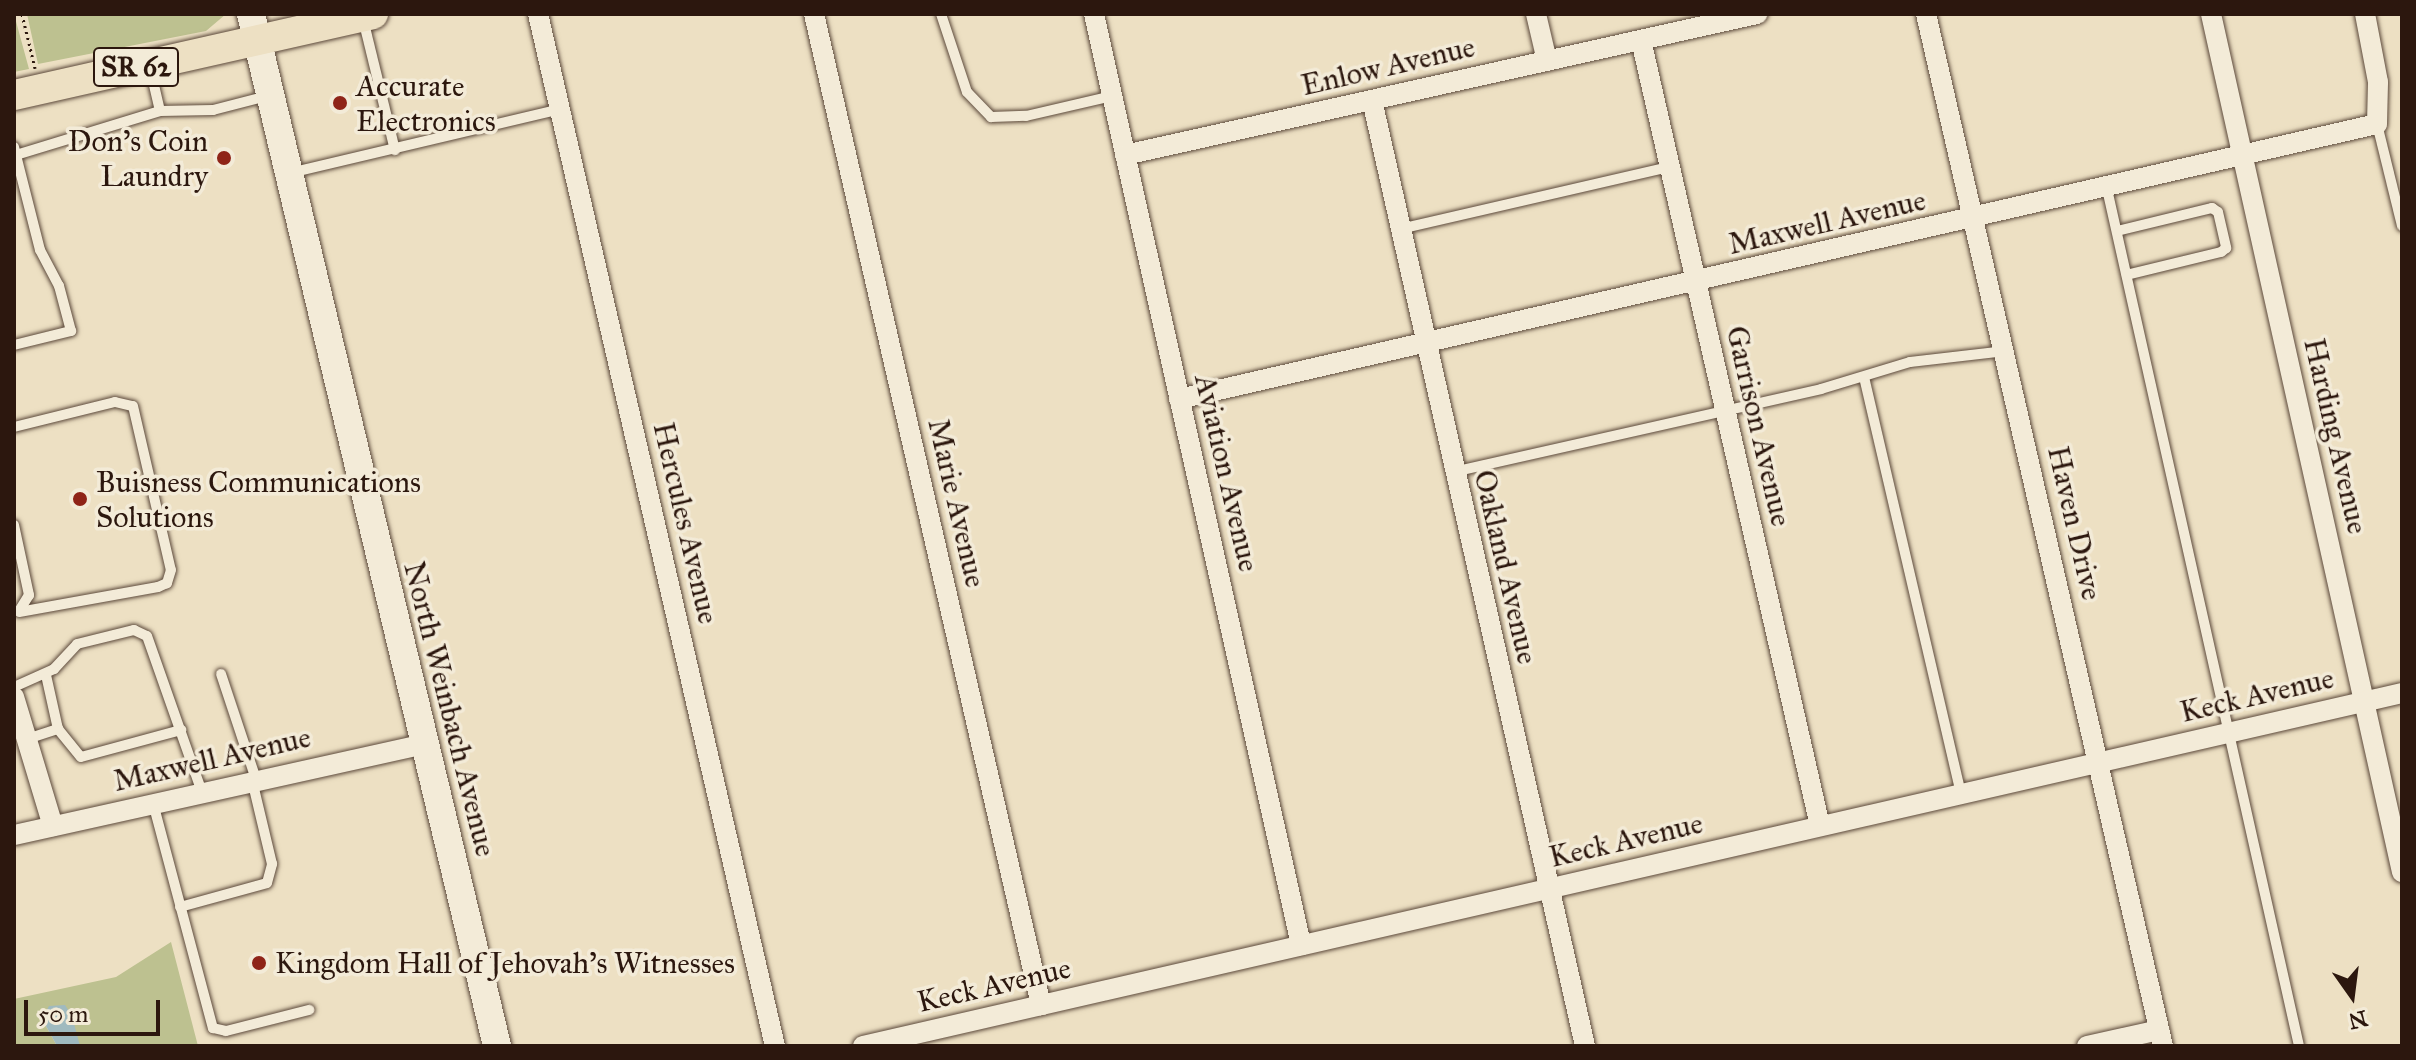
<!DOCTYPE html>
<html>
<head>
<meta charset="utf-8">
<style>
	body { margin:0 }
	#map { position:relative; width:2416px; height:1060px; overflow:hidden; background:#ede0c3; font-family:"IM FELL Great Primer",serif }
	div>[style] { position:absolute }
	.green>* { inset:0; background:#bdc190 }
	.water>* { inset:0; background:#a0babf }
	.path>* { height:3px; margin-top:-1.5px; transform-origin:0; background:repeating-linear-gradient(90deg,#2c170e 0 2px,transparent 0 6px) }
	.roads { filter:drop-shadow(0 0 2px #5c493b) drop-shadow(0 0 2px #5c493b) }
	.service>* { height:10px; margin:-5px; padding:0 5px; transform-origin:5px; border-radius:5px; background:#f3ebd8 }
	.minor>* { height:20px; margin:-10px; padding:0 10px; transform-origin:10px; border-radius:10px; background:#f3ebd8 }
	.secondary>* { height:28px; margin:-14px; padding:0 14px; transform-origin:14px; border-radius:14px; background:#f3ebd8 }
	.primary>* { height:30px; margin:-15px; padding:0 15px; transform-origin:15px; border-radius:15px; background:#ede0c3 }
	.dots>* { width:22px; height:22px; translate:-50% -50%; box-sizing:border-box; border:4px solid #f3ebd8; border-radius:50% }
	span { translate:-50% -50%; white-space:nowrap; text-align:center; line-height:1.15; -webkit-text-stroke:7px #f3ebd8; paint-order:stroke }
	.shield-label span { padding:2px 6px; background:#f3ebd8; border:2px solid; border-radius:6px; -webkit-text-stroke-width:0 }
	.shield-label { font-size:28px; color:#2c170e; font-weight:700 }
	.street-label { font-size:30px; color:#2c170e }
	.poi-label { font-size:30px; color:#2c170e }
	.left { translate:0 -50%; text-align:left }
	.right { translate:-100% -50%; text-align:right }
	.frame { position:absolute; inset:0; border:16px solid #2c170e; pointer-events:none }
	.north { position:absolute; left:2312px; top:956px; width:80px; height:80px; -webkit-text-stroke:6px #f3ebd8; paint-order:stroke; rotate:166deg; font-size:22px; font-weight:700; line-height:32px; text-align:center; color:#2c170e }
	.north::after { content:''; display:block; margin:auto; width:28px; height:36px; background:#2c170e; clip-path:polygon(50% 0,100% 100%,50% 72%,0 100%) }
	.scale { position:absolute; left:24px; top:1000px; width:136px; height:36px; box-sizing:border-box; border:4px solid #2c170e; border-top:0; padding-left:10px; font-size:24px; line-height:28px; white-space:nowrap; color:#2c170e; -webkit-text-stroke:6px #f3ebd8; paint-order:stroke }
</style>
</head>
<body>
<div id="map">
	<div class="green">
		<i style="clip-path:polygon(14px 14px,29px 69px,14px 72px)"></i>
		<i style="clip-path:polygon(27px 14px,226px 14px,206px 31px,38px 64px)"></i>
		<i style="clip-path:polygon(171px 942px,198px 1046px,80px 1046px,42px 1019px,57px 1046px,14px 1046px,14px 999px,116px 977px)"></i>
	</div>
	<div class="water">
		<i style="clip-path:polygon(65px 1005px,72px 1016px,80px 1046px,57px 1046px,42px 1019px,49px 1006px)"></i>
	</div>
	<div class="path">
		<i style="left:22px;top:14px;width:56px;rotate:76.5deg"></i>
	</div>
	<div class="roads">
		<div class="service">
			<i style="left:941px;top:14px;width:82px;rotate:71.6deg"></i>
			<i style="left:967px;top:92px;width:35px;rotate:46deg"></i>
			<i style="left:991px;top:117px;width:35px;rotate:-2deg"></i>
			<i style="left:1026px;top:116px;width:88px;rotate:-13.1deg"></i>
			<i style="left:363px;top:19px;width:135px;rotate:76.3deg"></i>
			<i style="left:150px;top:68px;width:44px;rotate:76.9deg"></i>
			<i style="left:160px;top:111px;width:53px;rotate:-1.1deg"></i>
			<i style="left:213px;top:110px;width:56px;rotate:-14.5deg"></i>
			<i style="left:2377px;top:124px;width:105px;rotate:76.2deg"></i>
			<i style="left:14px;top:147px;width:8px;rotate:76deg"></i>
			<i style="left:16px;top:155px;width:151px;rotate:-17deg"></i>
			<i style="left:290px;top:173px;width:277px;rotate:-13.3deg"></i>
			<i style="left:2107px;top:189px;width:878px;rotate:77.37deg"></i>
			<i style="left:1400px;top:229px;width:276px;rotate:-13deg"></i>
			<i style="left:2117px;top:231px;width:98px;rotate:-13.6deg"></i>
			<i style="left:2212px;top:208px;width:7px;rotate:34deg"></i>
			<i style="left:2218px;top:212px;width:37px;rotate:77deg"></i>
			<i style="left:2226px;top:248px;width:6px;rotate:141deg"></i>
			<i style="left:2221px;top:252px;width:97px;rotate:166.3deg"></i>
			<i style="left:14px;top:345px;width:59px;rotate:-13.8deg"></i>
			<i style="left:71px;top:331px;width:47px;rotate:-104.9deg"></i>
			<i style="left:59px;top:286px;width:41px;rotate:-117.8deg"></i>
			<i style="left:40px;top:250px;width:98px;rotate:-104.2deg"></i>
			<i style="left:1864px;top:377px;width:428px;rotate:76.9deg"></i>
			<i style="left:14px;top:427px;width:104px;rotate:-13.9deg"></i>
			<i style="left:115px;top:402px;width:18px;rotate:13deg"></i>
			<i style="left:133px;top:406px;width:168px;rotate:77deg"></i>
			<i style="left:171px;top:570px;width:14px;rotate:107deg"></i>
			<i style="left:167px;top:583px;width:10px;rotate:156deg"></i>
			<i style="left:158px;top:587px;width:141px;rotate:169.8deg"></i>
			<i style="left:1453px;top:472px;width:377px;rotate:-12.7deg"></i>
			<i style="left:1821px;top:389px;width:93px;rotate:-16.9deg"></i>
			<i style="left:1910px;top:362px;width:96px;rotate:-6.6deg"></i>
			<i style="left:14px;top:525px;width:72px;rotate:77.9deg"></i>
			<i style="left:29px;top:595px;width:19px;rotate:122deg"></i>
			<i style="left:221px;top:674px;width:111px;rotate:71.6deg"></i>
			<i style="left:46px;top:675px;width:55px;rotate:77.5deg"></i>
			<i style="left:14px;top:687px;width:44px;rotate:-24.2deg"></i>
			<i style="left:54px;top:669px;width:34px;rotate:-47deg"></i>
			<i style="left:77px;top:644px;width:59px;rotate:-13.8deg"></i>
			<i style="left:134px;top:630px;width:14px;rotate:25deg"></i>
			<i style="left:147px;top:636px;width:165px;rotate:70.6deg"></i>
			<i style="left:27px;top:739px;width:33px;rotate:-18deg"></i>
			<i style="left:58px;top:729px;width:36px;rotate:51deg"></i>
			<i style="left:81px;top:757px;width:104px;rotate:-15.1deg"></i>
			<i style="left:153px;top:803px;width:233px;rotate:75.1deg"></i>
			<i style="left:213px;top:1028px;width:13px;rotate:13deg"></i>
			<i style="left:226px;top:1031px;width:86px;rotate:-14.2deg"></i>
			<i style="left:180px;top:907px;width:90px;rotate:-15.4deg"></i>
			<i style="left:267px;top:883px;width:20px;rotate:-75deg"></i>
			<i style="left:272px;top:864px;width:86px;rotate:-103.4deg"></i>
		</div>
		<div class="minor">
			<i style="left:538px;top:14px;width:1059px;rotate:77.07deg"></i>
			<i style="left:814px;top:14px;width:1017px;rotate:77.1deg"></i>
			<i style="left:1094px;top:14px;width:954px;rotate:77.46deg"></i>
			<i style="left:1536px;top:14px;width:48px;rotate:76.8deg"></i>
			<i style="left:1926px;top:14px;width:1059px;rotate:77.07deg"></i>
			<i style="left:2211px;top:14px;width:879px;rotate:77.45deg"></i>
			<i style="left:1641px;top:40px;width:806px;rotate:77.17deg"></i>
			<i style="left:1372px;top:100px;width:970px;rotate:77.31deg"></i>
			<i style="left:1125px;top:155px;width:648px;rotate:-12.58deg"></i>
			<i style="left:1179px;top:399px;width:1229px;rotate:-12.93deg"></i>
			<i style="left:2377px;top:124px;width:42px;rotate:-88.6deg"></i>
			<i style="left:2378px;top:82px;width:69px;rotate:-100.8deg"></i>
			<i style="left:14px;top:697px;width:135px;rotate:73.2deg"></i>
			<i style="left:14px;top:835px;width:419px;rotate:-12.5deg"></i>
			<i style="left:863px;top:1046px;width:1579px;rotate:-12.92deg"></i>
			<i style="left:2087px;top:1046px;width:74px;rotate:-12.5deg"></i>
		</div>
		<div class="secondary">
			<i style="left:251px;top:14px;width:1061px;rotate:76.59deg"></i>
		</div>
		<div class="primary">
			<i style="left:14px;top:95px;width:368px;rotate:-12.7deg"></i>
		</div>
	</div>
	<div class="dots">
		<i style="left:340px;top:103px;background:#8f2418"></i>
		<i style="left:224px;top:158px;background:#8f2418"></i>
		<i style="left:80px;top:499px;background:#8f2418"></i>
		<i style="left:259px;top:963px;background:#8f2418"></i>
	</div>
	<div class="shield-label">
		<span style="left:136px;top:67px">SR 62</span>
	</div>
	<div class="street-label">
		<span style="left:1388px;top:66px;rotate:-13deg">Enlow Avenue</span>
		<span style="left:1827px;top:222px;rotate:-13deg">Maxwell Avenue</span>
		<span style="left:1759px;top:426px;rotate:77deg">Garrison Avenue</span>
		<span style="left:2336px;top:436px;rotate:77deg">Harding Avenue</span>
		<span style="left:1227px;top:473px;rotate:77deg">Aviation Avenue</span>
		<span style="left:957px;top:503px;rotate:77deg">Marie Avenue</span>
		<span style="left:686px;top:523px;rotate:77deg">Hercules Avenue</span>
		<span style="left:2075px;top:523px;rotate:77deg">Haven Drive</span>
		<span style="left:1506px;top:567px;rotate:77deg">Oakland Avenue</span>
		<span style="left:2257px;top:695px;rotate:-13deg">Keck Avenue</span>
		<span style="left:450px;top:709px;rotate:76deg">North Weinbach Avenue</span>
		<span style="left:212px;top:759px;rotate:-13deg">Maxwell Avenue</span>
		<span style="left:1626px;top:840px;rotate:-13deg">Keck Avenue</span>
		<span style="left:994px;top:985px;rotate:-13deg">Keck Avenue</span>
	</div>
	<div class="poi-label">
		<span class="left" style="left:356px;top:103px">Accurate<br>Electronics</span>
		<span class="right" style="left:208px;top:158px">Don's Coin<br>Laundry</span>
		<span class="left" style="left:96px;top:499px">Buisness Communications<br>Solutions</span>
		<span class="left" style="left:275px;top:963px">Kingdom Hall of Jehovah's Witnesses</span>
	</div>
	<div class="frame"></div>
	<div class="north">N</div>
	<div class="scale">50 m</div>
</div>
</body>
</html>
